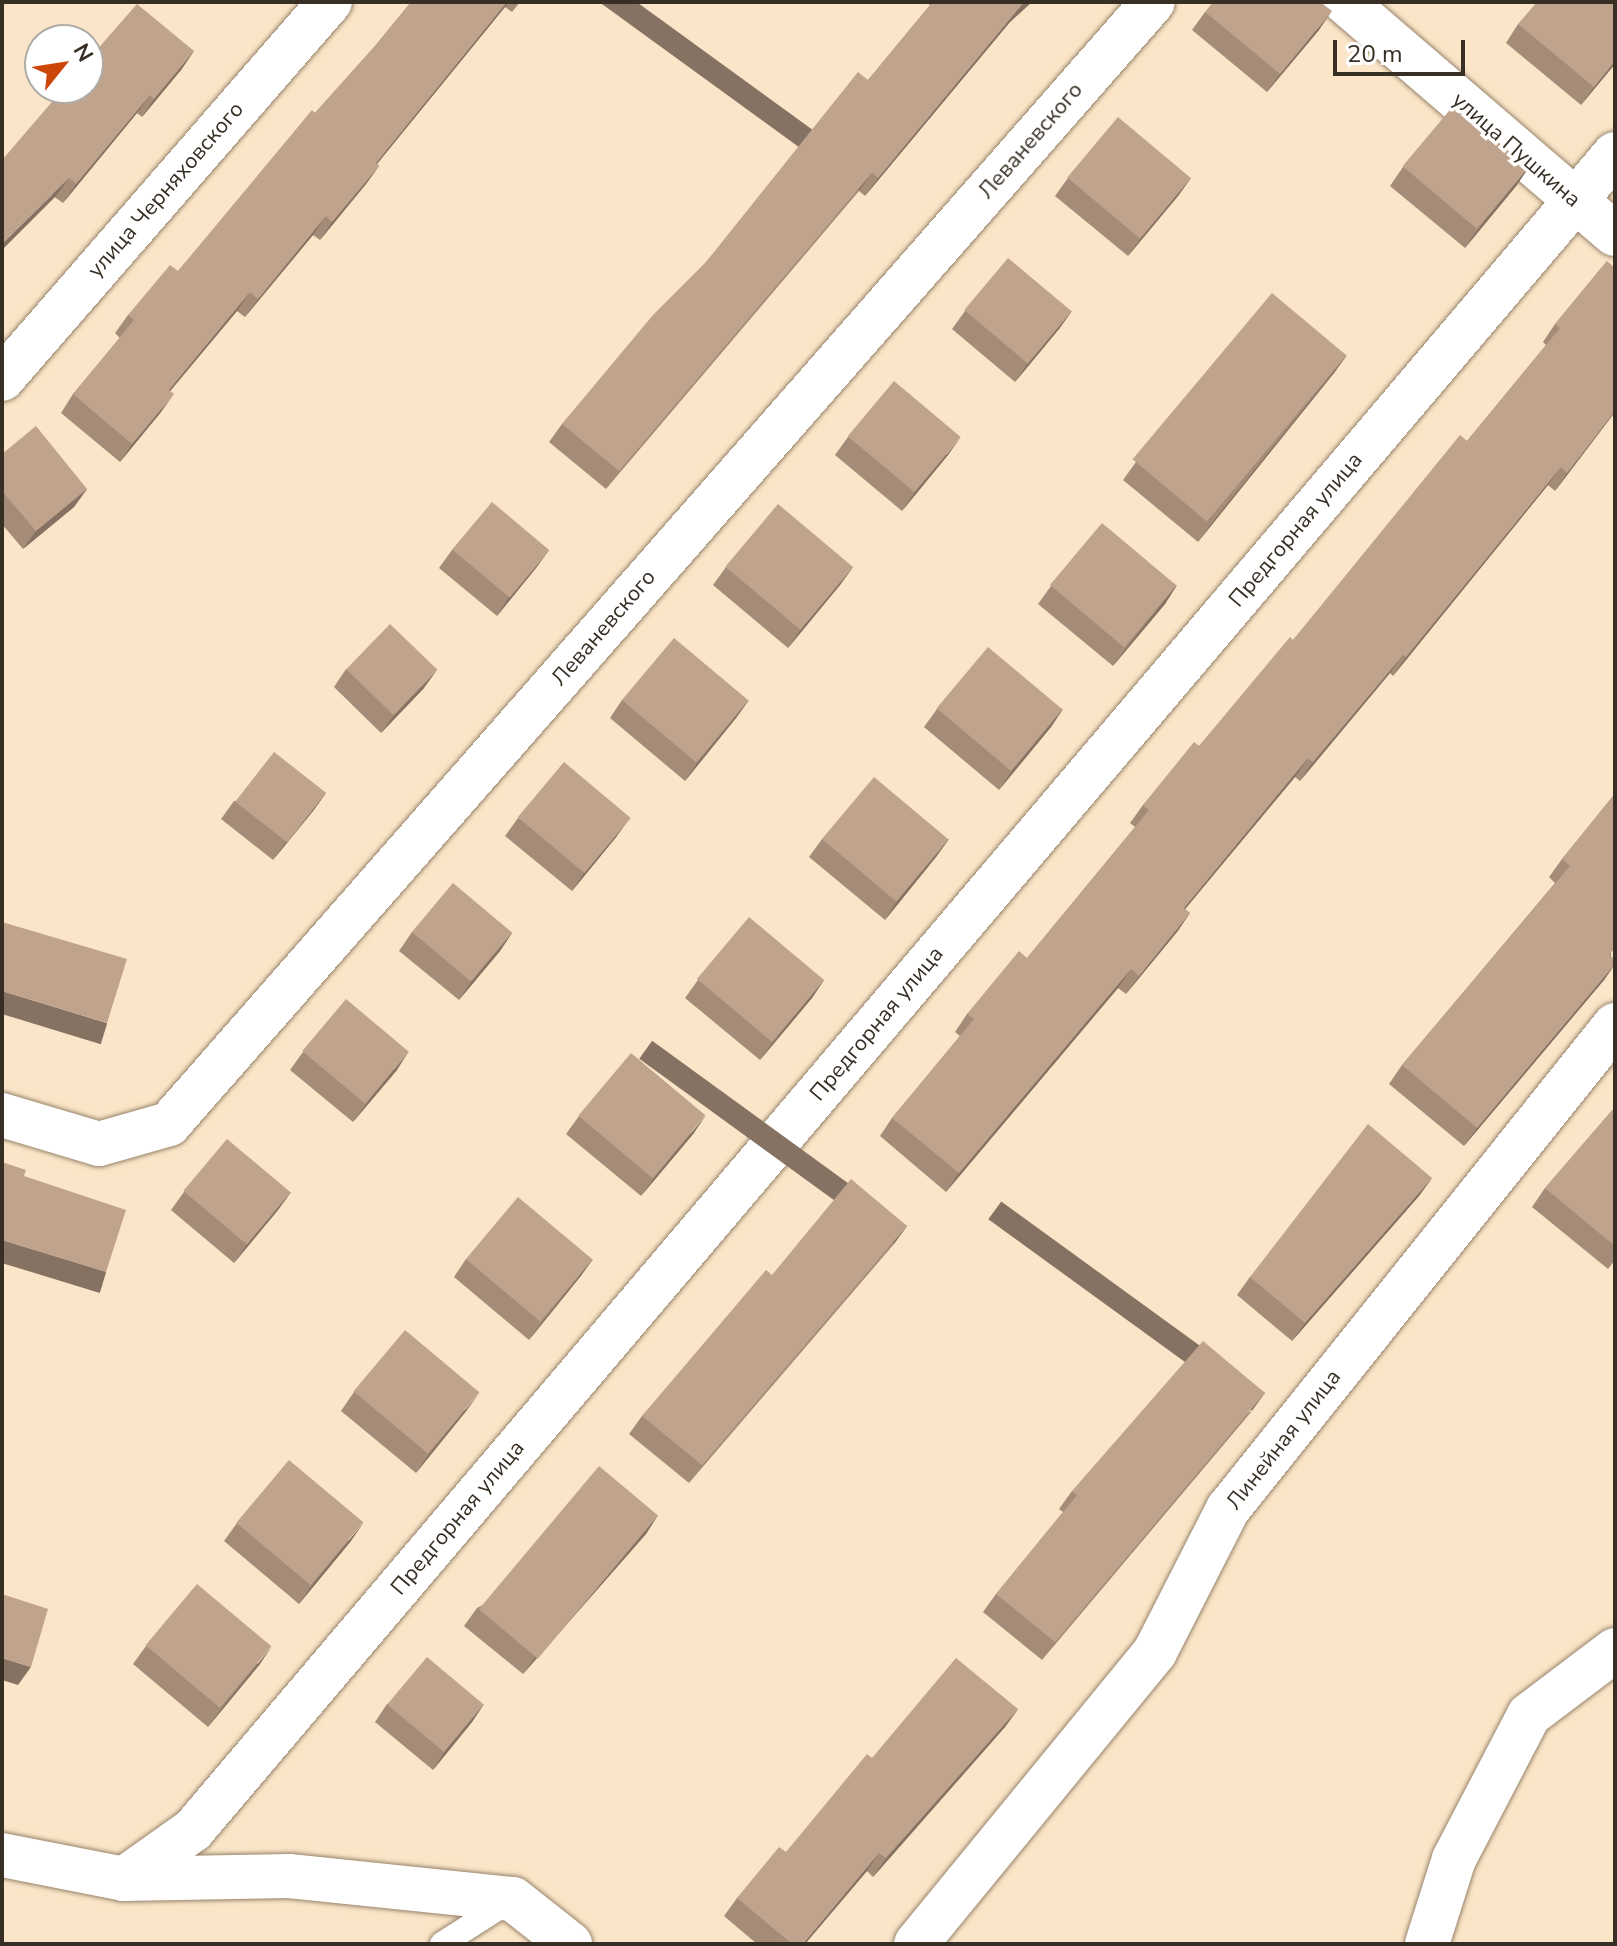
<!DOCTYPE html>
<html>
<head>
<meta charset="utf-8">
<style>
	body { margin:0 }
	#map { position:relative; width:1617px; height:1946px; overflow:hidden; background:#fae5c8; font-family:"Nunito Sans",sans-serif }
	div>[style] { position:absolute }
	.roads { filter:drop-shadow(0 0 2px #98846a) drop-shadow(0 0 2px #98846a) }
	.service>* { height:24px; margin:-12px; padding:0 12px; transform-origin:12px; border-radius:12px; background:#fff }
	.minor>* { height:44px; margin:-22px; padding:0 22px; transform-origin:22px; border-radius:22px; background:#fff }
	.tertiary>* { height:44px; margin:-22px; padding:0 22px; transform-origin:22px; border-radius:22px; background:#fff }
	.wall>* { inset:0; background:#a48c79 }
	.shaded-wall>* { inset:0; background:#867263; transform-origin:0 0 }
	.building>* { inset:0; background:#bfa38d; transform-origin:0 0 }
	span { translate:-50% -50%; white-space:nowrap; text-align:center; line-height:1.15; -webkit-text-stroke:7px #fff; paint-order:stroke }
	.street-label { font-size:22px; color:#372f24 }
	.frame { position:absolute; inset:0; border:4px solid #372f24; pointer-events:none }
	.north { position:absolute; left:24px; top:24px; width:80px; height:80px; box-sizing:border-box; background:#fff; border:2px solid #afaca7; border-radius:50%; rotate:60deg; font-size:22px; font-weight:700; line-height:32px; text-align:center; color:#372f24 }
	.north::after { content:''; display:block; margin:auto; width:28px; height:36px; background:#cc4609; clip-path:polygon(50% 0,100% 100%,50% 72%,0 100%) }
	.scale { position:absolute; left:1333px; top:40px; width:132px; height:36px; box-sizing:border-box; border:4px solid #372f24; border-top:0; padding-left:10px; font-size:24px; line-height:28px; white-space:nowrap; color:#372f24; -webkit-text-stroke:6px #fff; paint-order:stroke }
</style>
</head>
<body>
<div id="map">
	<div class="roads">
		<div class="service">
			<i style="left:442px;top:1944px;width:82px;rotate:-32.5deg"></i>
		</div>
		<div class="minor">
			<i style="left:2px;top:379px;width:500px;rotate:-49deg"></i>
			<i style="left:2px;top:1115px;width:101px;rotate:16.6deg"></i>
			<i style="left:99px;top:1144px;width:73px;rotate:-15.9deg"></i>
			<i style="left:169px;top:1124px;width:1492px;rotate:-48.75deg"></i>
			<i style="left:2px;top:1855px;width:124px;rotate:11.1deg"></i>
			<i style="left:124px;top:1879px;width:85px;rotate:-35.4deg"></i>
			<i style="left:193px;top:1830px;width:2198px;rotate:-49.69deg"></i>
			<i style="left:124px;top:1879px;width:165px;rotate:-1deg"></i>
			<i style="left:289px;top:1876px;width:225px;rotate:5.9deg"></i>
			<i style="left:513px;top:1899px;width:73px;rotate:38.3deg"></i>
			<i style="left:916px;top:1944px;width:377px;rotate:-50.7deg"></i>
			<i style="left:1155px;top:1652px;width:161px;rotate:-63deg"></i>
			<i style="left:1228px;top:1509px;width:620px;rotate:-51.35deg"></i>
			<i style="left:1427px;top:1944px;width:89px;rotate:-72.4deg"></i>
			<i style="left:1454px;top:1859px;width:162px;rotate:-62.5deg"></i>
			<i style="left:1529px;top:1715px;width:108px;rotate:-37.1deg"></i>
		</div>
		<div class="tertiary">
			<i style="left:1345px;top:2px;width:356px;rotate:40.7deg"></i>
		</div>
	</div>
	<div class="wall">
		<i style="clip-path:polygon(411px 2px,520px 2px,512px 12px,505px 7px,377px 164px,379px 166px,366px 184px,320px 240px,313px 235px,245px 317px,237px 311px,170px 391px,161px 412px,120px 462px,61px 413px,73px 394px,120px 338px,115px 333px,128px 315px,178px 271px,315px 113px,375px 46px)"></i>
		<i style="clip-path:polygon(926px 2px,1032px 2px,1010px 22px,865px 196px,859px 191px,606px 489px,549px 442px,562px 424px,868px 80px,930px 5px)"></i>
		<i style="clip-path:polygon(1205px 12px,1319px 30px,1267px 92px,1192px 30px)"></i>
		<i style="clip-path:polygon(1518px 24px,1615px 64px,1581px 105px,1506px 43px)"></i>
		<i style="clip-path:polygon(194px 51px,181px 70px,142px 117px,137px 113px,63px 203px,2px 160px)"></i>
		<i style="clip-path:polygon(1403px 167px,1529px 167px,1517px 185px,1465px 248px,1390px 186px)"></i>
		<i style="clip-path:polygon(1068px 178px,1191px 178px,1178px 196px,1128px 256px,1055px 196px)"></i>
		<i style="clip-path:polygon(1607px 261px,1615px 412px,1555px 491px,1548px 485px,1393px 676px,1390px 673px,1300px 781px,1295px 777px,1185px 909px,1190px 913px,1177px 932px,1126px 994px,1118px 988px,946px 1192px,880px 1136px,892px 1118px,960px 1036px,955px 1032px,967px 1014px,1027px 958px,1135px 827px,1130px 823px,1143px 805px,1199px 746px,1293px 640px,1467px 441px,1546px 345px,1543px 342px,1555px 324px)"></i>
		<i style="clip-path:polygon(965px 311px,1072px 311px,1059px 329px,1015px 382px,952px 329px)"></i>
		<i style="clip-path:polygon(1347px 355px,1334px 373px,1198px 542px,1123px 480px,1136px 462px)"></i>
		<i style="clip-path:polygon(848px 437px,948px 455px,902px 511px,835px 455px)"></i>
		<i style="clip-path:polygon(2px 454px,87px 489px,74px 507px,23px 549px,2px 524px)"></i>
		<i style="clip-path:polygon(452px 550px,549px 550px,536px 568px,497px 616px,439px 568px)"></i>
		<i style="clip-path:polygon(726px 567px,853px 567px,840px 585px,788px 648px,713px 585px)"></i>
		<i style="clip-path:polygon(1177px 585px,1165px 604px,1113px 666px,1038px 604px,1051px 586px)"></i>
		<i style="clip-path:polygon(346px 669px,424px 688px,381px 733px,334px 687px)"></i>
		<i style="clip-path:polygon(622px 700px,749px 700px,736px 718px,685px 781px,610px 718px)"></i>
		<i style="clip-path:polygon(937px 709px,1063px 709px,1051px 727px,999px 790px,924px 727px)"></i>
		<i style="clip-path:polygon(326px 793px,313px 811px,273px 860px,221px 819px,234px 801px)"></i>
		<i style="clip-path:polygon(1613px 796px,1611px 956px,1615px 964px,1604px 980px,1464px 1146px,1389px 1084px,1402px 1065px,1555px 883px,1549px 877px,1562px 859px)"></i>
		<i style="clip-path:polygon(518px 818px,617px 836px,572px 891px,505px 836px)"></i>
		<i style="clip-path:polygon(822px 839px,949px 839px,936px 857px,885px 920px,809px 857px)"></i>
		<i style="clip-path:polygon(412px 932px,512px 933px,500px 951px,459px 1000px,399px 951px)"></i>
		<i style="clip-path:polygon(698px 980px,824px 980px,812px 998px,760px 1060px,685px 998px)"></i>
		<i style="clip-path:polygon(303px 1052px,397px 1070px,353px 1122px,290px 1070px)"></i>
		<i style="clip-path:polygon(1615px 1107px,1615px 1260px,1608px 1269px,1532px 1207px,1545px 1188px)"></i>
		<i style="clip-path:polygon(579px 1116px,694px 1133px,641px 1196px,566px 1134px)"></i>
		<i style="clip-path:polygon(1432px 1178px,1419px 1196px,1292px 1341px,1237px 1295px,1250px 1277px)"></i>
		<i style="clip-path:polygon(184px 1192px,291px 1192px,278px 1210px,234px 1263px,171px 1210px)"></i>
		<i style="clip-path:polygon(907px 1226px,894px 1244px,689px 1483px,629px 1434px,642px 1416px,772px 1275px)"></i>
		<i style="clip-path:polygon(466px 1259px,593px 1259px,580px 1277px,529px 1340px,454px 1277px)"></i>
		<i style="clip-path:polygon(354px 1392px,467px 1410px,416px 1473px,341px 1411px)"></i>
		<i style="clip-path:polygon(1252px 1411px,1042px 1660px,983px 1612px,996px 1594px,1063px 1512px,1059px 1509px,1072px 1491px)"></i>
		<i style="clip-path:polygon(658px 1515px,646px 1534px,523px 1674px,464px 1626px,477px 1608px)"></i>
		<i style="clip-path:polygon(237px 1523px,351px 1541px,299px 1604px,224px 1541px)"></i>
		<i style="clip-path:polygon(146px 1646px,260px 1664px,208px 1727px,133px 1664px)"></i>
		<i style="clip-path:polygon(387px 1704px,484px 1704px,472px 1722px,433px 1770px,375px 1722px)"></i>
		<i style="clip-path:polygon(1018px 1709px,1005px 1727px,873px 1877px,867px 1871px,805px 1944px,757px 1944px,724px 1916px,737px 1898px,786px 1852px,872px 1758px)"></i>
	</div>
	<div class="shaded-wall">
		<i style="clip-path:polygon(507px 2px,509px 2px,505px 7px,363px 181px,376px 163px)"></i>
		<i style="clip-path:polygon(1024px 2px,1032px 2px,1010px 22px,865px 196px,878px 178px)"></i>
		<i style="clip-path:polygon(1332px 11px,1319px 30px,1267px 92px,1280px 74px)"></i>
		<i style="clip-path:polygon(194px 51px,181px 70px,142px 117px,154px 99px)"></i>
		<i style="clip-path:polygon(1615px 61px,1615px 64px,1581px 105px,1594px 87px)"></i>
		<i style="clip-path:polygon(150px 95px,137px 113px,63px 203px,76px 184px)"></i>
		<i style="clip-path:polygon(379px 166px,366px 184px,320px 240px,332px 222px)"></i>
		<i style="clip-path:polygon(1529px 167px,1517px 185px,1465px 248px,1478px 229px)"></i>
		<i style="left:872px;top:173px;width:22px;height:391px;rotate:126deg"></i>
		<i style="clip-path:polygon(69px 178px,56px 196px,2px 250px,2px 244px)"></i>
		<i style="clip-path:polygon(1191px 178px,1178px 196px,1128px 256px,1141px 238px)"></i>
		<i style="clip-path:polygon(326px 216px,313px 235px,245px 317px,258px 299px)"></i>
		<i style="clip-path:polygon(250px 292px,237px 311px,156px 408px,169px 390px)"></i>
		<i style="clip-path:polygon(1072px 311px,1059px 329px,1015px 382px,1028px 363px)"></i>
		<i style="clip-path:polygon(1347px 355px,1334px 373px,1198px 542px,1211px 524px)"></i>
		<i style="clip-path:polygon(174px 394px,161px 412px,120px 462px,132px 444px)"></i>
		<i style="clip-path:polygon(1615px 411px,1615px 412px,1555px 491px,1567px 473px)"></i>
		<i style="clip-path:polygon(961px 437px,948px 455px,902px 511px,915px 492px)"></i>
		<i style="clip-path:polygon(1561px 467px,1548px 485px,1393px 676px,1406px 657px)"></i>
		<i style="clip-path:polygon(87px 489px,74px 507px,23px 549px,36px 531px)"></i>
		<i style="clip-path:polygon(549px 550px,536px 568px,497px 616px,509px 597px)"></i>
		<i style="clip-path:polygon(853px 567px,840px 585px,788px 648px,801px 629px)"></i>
		<i style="clip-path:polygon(1177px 585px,1165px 604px,1113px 666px,1126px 648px)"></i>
		<i style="clip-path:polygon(1403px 655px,1390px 673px,1300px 781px,1313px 762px)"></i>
		<i style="clip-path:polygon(437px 670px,424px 688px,381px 733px,394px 715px)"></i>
		<i style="clip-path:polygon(749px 700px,736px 718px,685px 781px,697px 763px)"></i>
		<i style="clip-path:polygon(1063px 709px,1051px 727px,999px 790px,1012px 771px)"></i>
		<i style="clip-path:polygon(1308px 758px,1295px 777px,1171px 926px,1184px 908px)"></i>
		<i style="clip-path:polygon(326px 793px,313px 811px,273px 860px,286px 842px)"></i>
		<i style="clip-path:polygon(630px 818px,617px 836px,572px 891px,584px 873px)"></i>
		<i style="clip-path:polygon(949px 839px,936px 857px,885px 920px,897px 901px)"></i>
		<i style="clip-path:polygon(1190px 913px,1177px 932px,1126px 994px,1139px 976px)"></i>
		<i style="clip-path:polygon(512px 933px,500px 951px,459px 1000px,471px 982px)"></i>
		<i style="clip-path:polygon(1615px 964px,1604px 980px,1464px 1146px,1477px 1128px)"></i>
		<i style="clip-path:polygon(1131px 969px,1118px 988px,946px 1192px,959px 1173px)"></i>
		<i style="clip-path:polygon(824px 980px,812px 998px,760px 1060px,773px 1042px)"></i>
		<i style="left:2px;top:991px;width:110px;height:22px;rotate:17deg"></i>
		<i style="clip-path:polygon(409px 1051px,397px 1070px,353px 1122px,366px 1104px)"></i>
		<i style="clip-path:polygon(706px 1115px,694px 1133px,641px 1196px,654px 1178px)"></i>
		<i style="clip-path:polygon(1432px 1178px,1419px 1196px,1292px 1341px,1305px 1323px)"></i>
		<i style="clip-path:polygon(291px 1192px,278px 1210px,234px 1263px,247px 1244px)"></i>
		<i style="left:907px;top:1226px;width:22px;height:315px;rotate:126deg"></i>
		<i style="left:2px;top:1240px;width:109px;height:22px;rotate:17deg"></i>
		<i style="clip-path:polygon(593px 1259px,580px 1277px,529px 1340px,542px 1322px)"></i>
		<i style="clip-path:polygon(480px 1392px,467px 1410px,416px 1473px,429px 1454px)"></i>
		<i style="left:1265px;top:1393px;width:22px;height:326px;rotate:126deg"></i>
		<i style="clip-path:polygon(658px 1515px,646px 1534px,523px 1674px,536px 1656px)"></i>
		<i style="clip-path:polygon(364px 1522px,351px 1541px,299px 1604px,312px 1585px)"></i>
		<i style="clip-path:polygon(272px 1646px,260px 1664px,208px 1727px,221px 1709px)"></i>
		<i style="clip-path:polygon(2px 1658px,31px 1667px,18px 1685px,2px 1680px)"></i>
		<i style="clip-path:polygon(484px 1704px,472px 1722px,433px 1770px,445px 1751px)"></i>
		<i style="clip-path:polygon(1018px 1709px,1005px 1727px,873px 1877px,886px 1858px)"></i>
		<i style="clip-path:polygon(879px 1853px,867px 1871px,805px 1944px,803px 1944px)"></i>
	</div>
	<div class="building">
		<i style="clip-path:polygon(411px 2px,507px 2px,376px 163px,379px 166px,332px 222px,326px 216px,258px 299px,250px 292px,169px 390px,174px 394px,132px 444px,73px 394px,134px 320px,128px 315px,170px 265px,178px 271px,312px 110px,315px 113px,375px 46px)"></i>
		<i style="clip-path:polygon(933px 2px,1024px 2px,878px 178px,872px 173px,619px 471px,562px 424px,653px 315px,706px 262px,858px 72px,868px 80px)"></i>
		<i style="clip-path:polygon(1213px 2px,1320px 2px,1332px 11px,1280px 74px,1205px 12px)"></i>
		<i style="clip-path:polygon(1537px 2px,1615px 2px,1615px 61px,1594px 87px,1518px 24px)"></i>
		<i style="clip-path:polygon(137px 4px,194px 51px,154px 99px,150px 95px,76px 184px,69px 178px,2px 244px,2px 160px,64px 88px,88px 88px,88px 60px)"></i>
		<i style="left:1454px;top:105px;width:97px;height:80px;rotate:40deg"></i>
		<i style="left:1118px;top:117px;width:95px;height:79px;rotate:40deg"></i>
		<i style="left:1008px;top:258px;width:83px;height:68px;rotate:40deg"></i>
		<i style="clip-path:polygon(1607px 261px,1615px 268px,1615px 411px,1567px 473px,1561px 467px,1406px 657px,1403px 655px,1313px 762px,1308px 758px,1184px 908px,1190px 913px,1139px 976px,1131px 969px,959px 1173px,892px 1118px,974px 1019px,967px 1014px,1019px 951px,1027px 958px,1149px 810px,1143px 805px,1194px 742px,1199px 746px,1290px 637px,1293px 640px,1460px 435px,1467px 441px,1560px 328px,1555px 324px)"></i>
		<i style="left:1272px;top:293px;width:97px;height:217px;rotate:40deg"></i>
		<i style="left:894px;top:381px;width:87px;height:72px;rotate:40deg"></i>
		<i style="clip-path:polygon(36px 426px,87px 489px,36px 531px,2px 491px,2px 454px)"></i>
		<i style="left:492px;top:502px;width:75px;height:62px;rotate:40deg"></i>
		<i style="left:778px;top:504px;width:98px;height:82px;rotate:40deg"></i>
		<i style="left:1102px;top:523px;width:97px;height:81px;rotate:40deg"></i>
		<i style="left:390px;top:624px;width:66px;height:63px;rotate:44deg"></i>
		<i style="left:674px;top:638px;width:97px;height:81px;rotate:40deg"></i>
		<i style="left:988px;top:647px;width:97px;height:80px;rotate:40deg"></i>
		<i style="left:274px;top:752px;width:66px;height:63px;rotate:38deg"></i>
		<i style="left:564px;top:762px;width:87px;height:72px;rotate:40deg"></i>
		<i style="left:874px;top:777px;width:97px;height:81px;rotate:40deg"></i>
		<i style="clip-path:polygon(1613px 796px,1615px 798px,1615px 948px,1609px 955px,1615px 959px,1615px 964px,1477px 1128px,1402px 1065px,1570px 866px,1562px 859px)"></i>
		<i style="left:453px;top:883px;width:77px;height:64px;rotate:40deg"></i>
		<i style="left:749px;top:917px;width:98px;height:81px;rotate:40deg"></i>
		<i style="clip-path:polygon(2px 922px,127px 959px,107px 1023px,2px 991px)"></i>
		<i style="left:346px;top:999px;width:82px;height:68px;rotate:40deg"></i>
		<i style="left:631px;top:1053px;width:97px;height:82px;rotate:40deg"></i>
		<i style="clip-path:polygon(1615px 1107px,1615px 1246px,1545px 1188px)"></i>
		<i style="clip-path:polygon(1368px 1124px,1432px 1178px,1305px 1323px,1250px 1277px)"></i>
		<i style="left:227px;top:1139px;width:83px;height:68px;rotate:40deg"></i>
		<i style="clip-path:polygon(2px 1162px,26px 1170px,24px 1176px,126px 1210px,106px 1272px,2px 1240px)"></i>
		<i style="clip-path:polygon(851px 1179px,907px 1226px,702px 1465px,642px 1416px,766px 1270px,772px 1275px)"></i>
		<i style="left:518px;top:1197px;width:97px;height:81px;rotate:40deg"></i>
		<i style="left:405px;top:1330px;width:97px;height:80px;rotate:40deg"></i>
		<i style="clip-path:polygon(1203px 1341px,1265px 1393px,1055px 1642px,996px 1594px,1077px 1495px,1072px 1491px)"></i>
		<i style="left:289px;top:1460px;width:97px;height:82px;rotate:40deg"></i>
		<i style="left:599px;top:1466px;width:77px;height:187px;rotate:40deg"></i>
		<i style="left:197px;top:1584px;width:97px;height:80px;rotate:40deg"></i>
		<i style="clip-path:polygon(2px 1594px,48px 1609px,31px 1667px,2px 1658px)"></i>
		<i style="left:427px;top:1657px;width:74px;height:62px;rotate:40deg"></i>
		<i style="clip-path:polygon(956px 1658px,1018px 1709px,886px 1858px,879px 1853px,803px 1944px,792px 1944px,737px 1898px,779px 1847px,786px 1852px,867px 1754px,872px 1758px)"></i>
	</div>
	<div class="street-label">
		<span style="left:1031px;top:141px;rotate:-49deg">Леваневского</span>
		<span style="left:1516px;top:150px;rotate:41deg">улица Пушкина</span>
		<span style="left:166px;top:190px;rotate:-49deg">улица Черняховского</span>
		<span style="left:1296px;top:530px;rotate:-50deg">Предгорная улица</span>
		<span style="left:604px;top:628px;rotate:-49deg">Леваневского</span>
		<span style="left:877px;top:1024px;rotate:-50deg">Предгорная улица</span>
		<span style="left:1284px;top:1440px;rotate:-52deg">Линейная улица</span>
		<span style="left:458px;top:1518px;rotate:-50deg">Предгорная улица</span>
	</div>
	<div class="frame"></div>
	<div class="north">N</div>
	<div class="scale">20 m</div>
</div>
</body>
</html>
